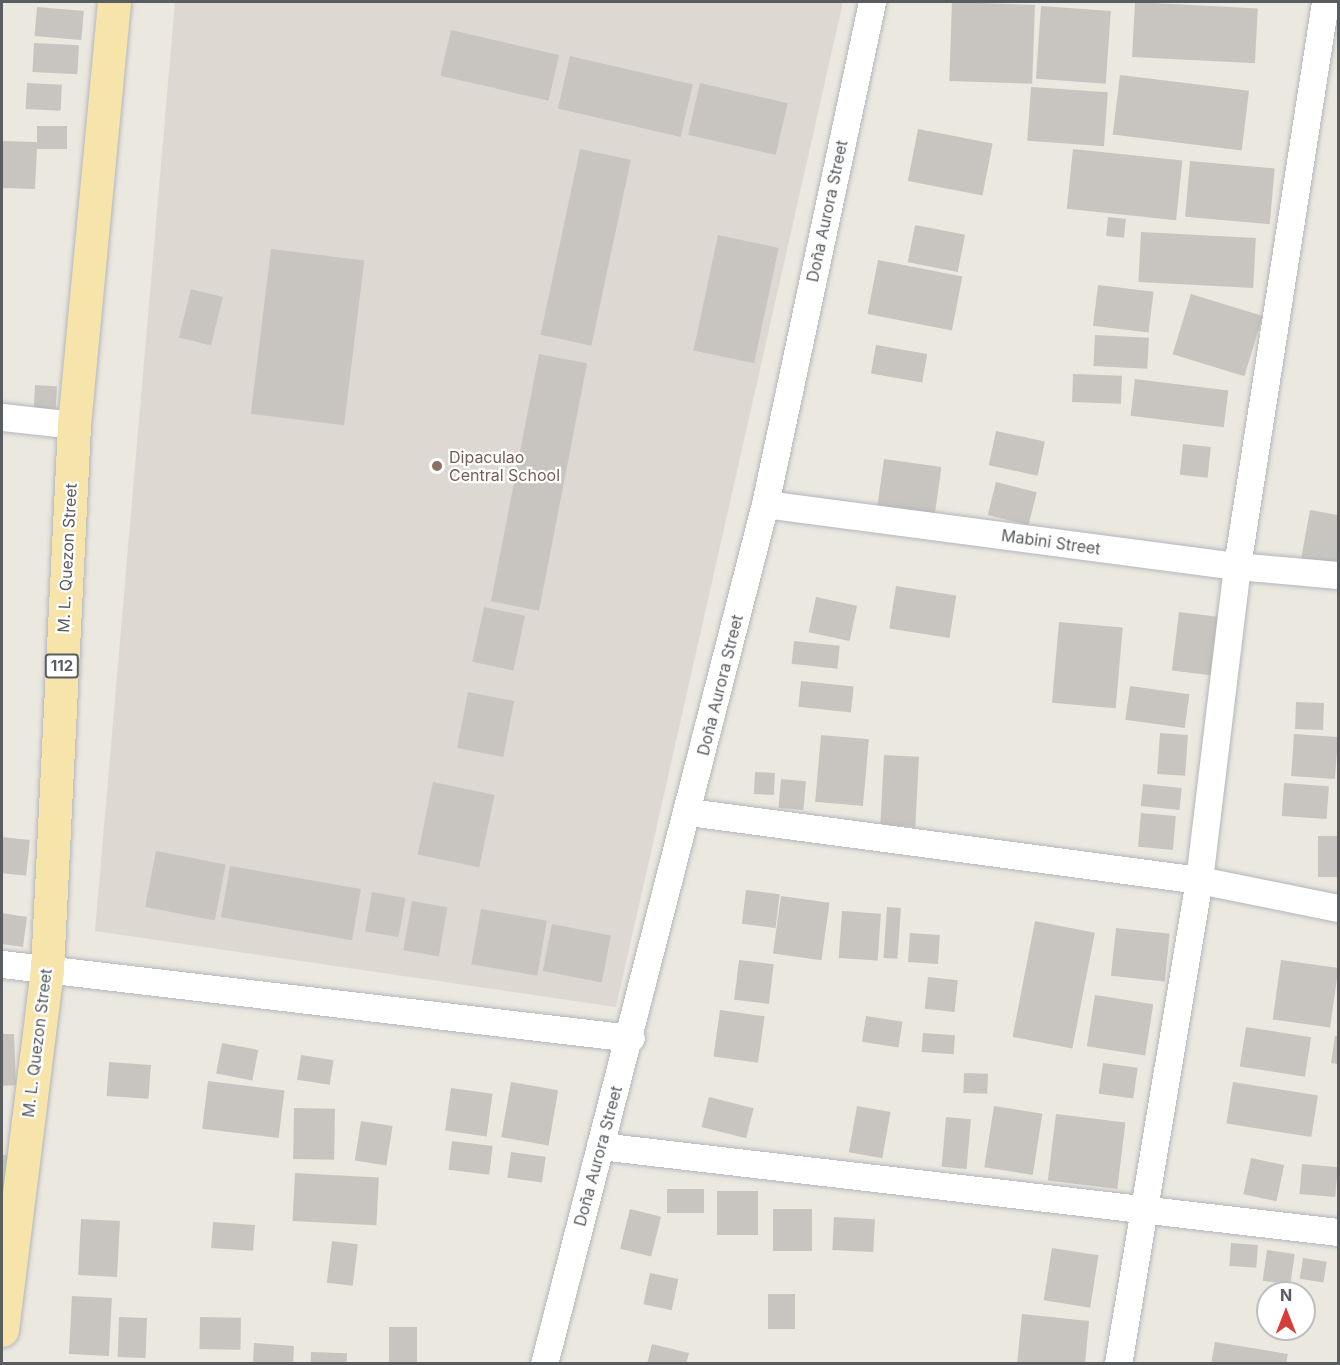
<!DOCTYPE html>
<html>
<head>
<meta charset="utf-8">
<style>
	body { margin:0 }
	#map { position:relative; width:1340px; height:1365px; overflow:hidden; background:#ebe8e0; font-family:Inter,sans-serif }
	div>[style] { position:absolute }
	.education>* { inset:0; background:#ddd9d2 }
	.building>* { inset:0; background:#c8c5c0; transform-origin:0 0 }
	.roads { filter:drop-shadow(0 0 2px #b3b6ba) drop-shadow(0 0 2px #b3b6ba) }
	.minor>* { height:27px; margin:-13.5px; padding:0 13.5px; transform-origin:13.5px; border-radius:13.5px; background:#fff }
	.primary>* { height:33px; margin:-16.5px; padding:0 16.5px; transform-origin:16.5px; border-radius:16.5px; background:#f6e4aa }
	.dots>* { width:16px; height:16px; translate:-50% -50%; box-sizing:border-box; border:3px solid #fff; border-radius:50% }
	span { translate:-50% -50%; white-space:nowrap; text-align:center; line-height:1.15; -webkit-text-stroke:4.5px #fff; paint-order:stroke }
	.shield-label span { padding:2px 4px; background:#fff; border:2px solid; border-radius:4px; -webkit-text-stroke-width:0 }
	.shield-label { font-size:15px; color:#595d60; font-weight:700 }
	.street-label { font-size:16px; color:#595d60 }
	.education-label { font-size:16px; color:#785e54 }
	.left { translate:0 -50%; text-align:left }
	.frame { position:absolute; inset:0; border:3px solid #595d60; pointer-events:none }
	.north { position:absolute; left:1256px; top:1281px; width:60px; height:60px; box-sizing:border-box; background:#fff; border:2px solid #bdbebf; border-radius:50%; rotate:0deg; font-size:16px; font-weight:700; line-height:24px; text-align:center; color:#595d60 }
	.north::after { content:''; display:block; margin:auto; width:21px; height:27px; background:#d73c3a; clip-path:polygon(50% 0,100% 100%,50% 72%,0 100%) }
</style>
</head>
<body>
<div id="map">
	<div class="education">
		<i style="clip-path:polygon(175px 2px,843px 2px,616px 1007px,95px 931px)"></i>
	</div>
	<div class="building">
		<i style="left:952px;top:2px;width:83px;height:79px;rotate:2deg"></i>
		<i style="left:1135px;top:2px;width:123px;height:55px;rotate:3deg"></i>
		<i style="left:1041px;top:6px;width:70px;height:73px;rotate:4deg"></i>
		<i style="left:37px;top:7px;width:47px;height:29px;rotate:5deg"></i>
		<i style="left:451px;top:30px;width:111px;height:47px;rotate:13deg"></i>
		<i style="left:34px;top:43px;width:45px;height:29px;rotate:3deg"></i>
		<i style="left:570px;top:56px;width:126px;height:54px;rotate:13deg"></i>
		<i style="left:1120px;top:75px;width:130px;height:60px;rotate:7deg"></i>
		<i style="left:27px;top:83px;width:35px;height:26px;rotate:3deg"></i>
		<i style="left:700px;top:83px;width:90px;height:53px;rotate:13deg"></i>
		<i style="left:1031px;top:87px;width:77px;height:54px;rotate:4deg"></i>
		<i style="clip-path:polygon(37px 126px,67px 126px,67px 149px,37px 149px,35px 189px,2px 188px,2px 141px,37px 142px)"></i>
		<i style="left:918px;top:129px;width:76px;height:53px;rotate:11deg"></i>
		<i style="left:580px;top:149px;width:52px;height:190px;rotate:12deg"></i>
		<i style="left:1073px;top:149px;width:110px;height:60px;rotate:6deg"></i>
		<i style="left:1190px;top:161px;width:85px;height:56px;rotate:5deg"></i>
		<i style="left:1108px;top:217px;width:18px;height:19px;rotate:6deg"></i>
		<i style="left:915px;top:225px;width:51px;height:38px;rotate:11deg"></i>
		<i style="left:1141px;top:232px;width:115px;height:50px;rotate:3deg"></i>
		<i style="left:718px;top:235px;width:62px;height:118px;rotate:12deg"></i>
		<i style="left:271px;top:249px;width:94px;height:166px;rotate:7deg"></i>
		<i style="left:878px;top:260px;width:86px;height:55px;rotate:11deg"></i>
		<i style="left:1098px;top:285px;width:56px;height:41px;rotate:7deg"></i>
		<i style="left:191px;top:289px;width:33px;height:50px;rotate:14deg"></i>
		<i style="left:1191px;top:294px;width:75px;height:63px;rotate:17deg"></i>
		<i style="left:1095px;top:335px;width:54px;height:31px;rotate:3deg"></i>
		<i style="left:876px;top:345px;width:52px;height:29px;rotate:10deg"></i>
		<i style="left:539px;top:354px;width:49px;height:252px;rotate:11deg"></i>
		<i style="left:1073px;top:374px;width:49px;height:28px;rotate:2deg"></i>
		<i style="left:1135px;top:379px;width:94px;height:37px;rotate:7deg"></i>
		<i style="left:35px;top:385px;width:22px;height:29px;rotate:3deg"></i>
		<i style="left:996px;top:431px;width:50px;height:35px;rotate:12deg"></i>
		<i style="left:1183px;top:444px;width:28px;height:31px;rotate:6deg"></i>
		<i style="left:884px;top:459px;width:58px;height:47px;rotate:8deg"></i>
		<i style="left:996px;top:482px;width:42px;height:34px;rotate:14deg"></i>
		<i style="clip-path:polygon(1310px 510px,1338px 515px,1338px 565px,1301px 559px)"></i>
		<i style="left:896px;top:586px;width:61px;height:43px;rotate:9deg"></i>
		<i style="left:816px;top:597px;width:42px;height:36px;rotate:12deg"></i>
		<i style="left:484px;top:607px;width:42px;height:56px;rotate:12deg"></i>
		<i style="left:1179px;top:612px;width:39px;height:59px;rotate:7deg"></i>
		<i style="left:1059px;top:622px;width:64px;height:81px;rotate:5deg"></i>
		<i style="left:794px;top:641px;width:46px;height:23px;rotate:6deg"></i>
		<i style="left:801px;top:681px;width:53px;height:26px;rotate:6deg"></i>
		<i style="left:1130px;top:686px;width:60px;height:34px;rotate:8deg"></i>
		<i style="left:468px;top:692px;width:47px;height:57px;rotate:11deg"></i>
		<i style="left:1296px;top:702px;width:28px;height:27px;rotate:2deg"></i>
		<i style="left:1160px;top:733px;width:28px;height:41px;rotate:4deg"></i>
		<i style="left:1294px;top:734px;width:44px;height:42px;rotate:4deg"></i>
		<i style="left:821px;top:735px;width:48px;height:67px;rotate:5deg"></i>
		<i style="left:884px;top:755px;width:35px;height:70px;rotate:3deg"></i>
		<i style="left:755px;top:772px;width:20px;height:22px;rotate:3deg"></i>
		<i style="left:781px;top:779px;width:25px;height:29px;rotate:5deg"></i>
		<i style="left:433px;top:782px;width:63px;height:74px;rotate:12deg"></i>
		<i style="left:1284px;top:783px;width:45px;height:33px;rotate:4deg"></i>
		<i style="left:1143px;top:784px;width:39px;height:22px;rotate:6deg"></i>
		<i style="left:1141px;top:813px;width:35px;height:34px;rotate:5deg"></i>
		<i style="left:1318px;top:836px;width:20px;height:41px"></i>
		<i style="left:2px;top:837px;width:28px;height:36px;rotate:6deg"></i>
		<i style="left:156px;top:851px;width:71px;height:57px;rotate:11deg"></i>
		<i style="left:230px;top:866px;width:133px;height:52px;rotate:10deg"></i>
		<i style="left:746px;top:890px;width:34px;height:34px;rotate:7deg"></i>
		<i style="left:372px;top:892px;width:34px;height:40px;rotate:10deg"></i>
		<i style="left:781px;top:896px;width:49px;height:58px;rotate:8deg"></i>
		<i style="left:412px;top:901px;width:36px;height:50px;rotate:10deg"></i>
		<i style="left:887px;top:907px;width:14px;height:51px;rotate:4deg"></i>
		<i style="left:481px;top:909px;width:67px;height:56px;rotate:10deg"></i>
		<i style="left:842px;top:911px;width:39px;height:47px;rotate:4deg"></i>
		<i style="clip-path:polygon(2px 913px,27px 917px,23px 947px,2px 944px)"></i>
		<i style="left:1035px;top:921px;width:61px;height:118px;rotate:11deg"></i>
		<i style="left:552px;top:924px;width:60px;height:48px;rotate:11deg"></i>
		<i style="left:1116px;top:928px;width:54px;height:48px;rotate:6deg"></i>
		<i style="left:910px;top:933px;width:30px;height:29px;rotate:4deg"></i>
		<i style="left:739px;top:960px;width:35px;height:40px;rotate:7deg"></i>
		<i style="left:1281px;top:960px;width:58px;height:60px;rotate:8deg"></i>
		<i style="left:928px;top:977px;width:30px;height:32px;rotate:6deg"></i>
		<i style="left:1095px;top:995px;width:59px;height:52px;rotate:9deg"></i>
		<i style="left:720px;top:1010px;width:45px;height:47px;rotate:8deg"></i>
		<i style="left:866px;top:1016px;width:37px;height:26px;rotate:9deg"></i>
		<i style="left:1246px;top:1027px;width:66px;height:40px;rotate:9deg"></i>
		<i style="left:923px;top:1033px;width:32px;height:19px;rotate:4deg"></i>
		<i style="clip-path:polygon(2px 1034px,14px 1034px,16px 1085px,2px 1086px)"></i>
		<i style="clip-path:polygon(1335px 1036px,1338px 1036px,1338px 1064px,1331px 1063px)"></i>
		<i style="left:222px;top:1043px;width:37px;height:31px;rotate:11deg"></i>
		<i style="left:301px;top:1055px;width:33px;height:25px;rotate:9deg"></i>
		<i style="left:109px;top:1062px;width:42px;height:34px;rotate:4deg"></i>
		<i style="left:1103px;top:1063px;width:35px;height:31px;rotate:8deg"></i>
		<i style="left:964px;top:1073px;width:24px;height:20px;rotate:2deg"></i>
		<i style="left:208px;top:1081px;width:77px;height:48px;rotate:7deg"></i>
		<i style="left:511px;top:1082px;width:48px;height:56px;rotate:10deg"></i>
		<i style="left:1233px;top:1082px;width:86px;height:42px;rotate:9deg"></i>
		<i style="left:451px;top:1088px;width:42px;height:43px;rotate:8deg"></i>
		<i style="left:709px;top:1097px;width:46px;height:31px;rotate:14deg"></i>
		<i style="left:857px;top:1106px;width:34px;height:47px;rotate:10deg"></i>
		<i style="left:994px;top:1106px;width:49px;height:62px;rotate:9deg"></i>
		<i style="left:294px;top:1108px;width:41px;height:51px;rotate:1deg"></i>
		<i style="left:1056px;top:1114px;width:70px;height:67px;rotate:7deg"></i>
		<i style="left:946px;top:1117px;width:25px;height:50px;rotate:5deg"></i>
		<i style="left:361px;top:1121px;width:32px;height:40px;rotate:9deg"></i>
		<i style="left:452px;top:1141px;width:41px;height:29px;rotate:7deg"></i>
		<i style="left:511px;top:1152px;width:35px;height:26px;rotate:8deg"></i>
		<i style="left:2px;top:1155px;width:8px;height:46px"></i>
		<i style="left:1251px;top:1158px;width:34px;height:37px;rotate:12deg"></i>
		<i style="left:1302px;top:1164px;width:36px;height:30px;rotate:5deg"></i>
		<i style="left:295px;top:1173px;width:84px;height:48px;rotate:3deg"></i>
		<i style="left:704px;top:1189px;width:24px;height:37px;rotate:90deg"></i>
		<i style="left:758px;top:1191px;width:44px;height:41px;rotate:90deg"></i>
		<i style="left:630px;top:1209px;width:32px;height:41px;rotate:14deg"></i>
		<i style="left:773px;top:1209px;width:39px;height:42px"></i>
		<i style="left:834px;top:1217px;width:41px;height:33px;rotate:3deg"></i>
		<i style="left:81px;top:1219px;width:39px;height:56px;rotate:3deg"></i>
		<i style="left:213px;top:1222px;width:42px;height:26px;rotate:4deg"></i>
		<i style="left:332px;top:1241px;width:26px;height:42px;rotate:7deg"></i>
		<i style="left:1231px;top:1243px;width:27px;height:23px;rotate:4deg"></i>
		<i style="left:1052px;top:1248px;width:47px;height:53px;rotate:9deg"></i>
		<i style="left:1267px;top:1250px;width:28px;height:31px;rotate:8deg"></i>
		<i style="left:1303px;top:1258px;width:24px;height:21px;rotate:9deg"></i>
		<i style="left:650px;top:1273px;width:29px;height:32px;rotate:12deg"></i>
		<i style="left:768px;top:1294px;width:27px;height:35px"></i>
		<i style="left:72px;top:1296px;width:40px;height:58px;rotate:3deg"></i>
		<i style="clip-path:polygon(1022px 1314px,1089px 1321px,1085px 1364px,1017px 1364px)"></i>
		<i style="left:119px;top:1317px;width:28px;height:40px;rotate:2deg"></i>
		<i style="left:200px;top:1317px;width:41px;height:32px;rotate:1deg"></i>
		<i style="left:389px;top:1327px;width:28px;height:37px"></i>
		<i style="clip-path:polygon(1215px 1342px,1288px 1354px,1286px 1364px,1211px 1364px)"></i>
		<i style="clip-path:polygon(254px 1343px,294px 1346px,293px 1364px,253px 1364px)"></i>
		<i style="clip-path:polygon(652px 1344px,689px 1353px,686px 1364px,647px 1364px)"></i>
		<i style="left:311px;top:1352px;width:36px;height:12px;rotate:2deg"></i>
	</div>
	<div class="roads">
		<div class="minor">
			<i style="left:2px;top:417px;width:72px;rotate:6.3deg"></i>
			<i style="left:765px;top:504px;width:476px;rotate:7.5deg"></i>
			<i style="left:1237px;top:566px;width:101px;rotate:5.1deg"></i>
			<i style="left:689px;top:812px;width:515px;rotate:7.59deg"></i>
			<i style="left:1199px;top:880px;width:142px;rotate:11.4deg"></i>
			<i style="left:2px;top:964px;width:633px;rotate:6.71deg"></i>
			<i style="left:600px;top:1146px;width:743px;rotate:6.65deg"></i>
			<i style="left:544px;top:1364px;width:888px;rotate:-75.59deg"></i>
			<i style="left:765px;top:504px;width:513px;rotate:-77.97deg"></i>
			<i style="left:1118px;top:1364px;width:491px;rotate:-80.5deg"></i>
			<i style="left:1199px;top:880px;width:316px;rotate:-83.1deg"></i>
			<i style="left:1237px;top:566px;width:571px;rotate:-81.13deg"></i>
		</div>
		<div class="primary">
			<i style="left:2px;top:1330px;width:363px;rotate:-82.9deg"></i>
			<i style="left:47px;top:970px;width:546px;rotate:-87.16deg"></i>
			<i style="left:74px;top:425px;width:425px;rotate:-84.6deg"></i>
		</div>
	</div>
	<div class="dots">
		<i style="left:437px;top:466px;background:#8d6e63"></i>
	</div>
	<div class="shield-label">
		<span style="left:62px;top:666px">112</span>
	</div>
	<div class="street-label">
		<span style="left:827px;top:211px;rotate:-78deg">Doña Aurora Street</span>
		<span style="left:1051px;top:542px;rotate:8deg">Mabini Street</span>
		<span style="left:67px;top:558px;rotate:-87deg">M. L. Quezon Street</span>
		<span style="left:720px;top:685px;rotate:-76deg">Doña Aurora Street</span>
		<span style="left:37px;top:1043px;rotate:-83deg">M. L. Quezon Street</span>
		<span style="left:598px;top:1156px;rotate:-75deg">Doña Aurora Street</span>
	</div>
	<div class="education-label">
		<span class="left" style="left:449px;top:466px">Dipaculao<br>Central School</span>
	</div>
	<div class="frame"></div>
	<div class="north">N</div>
</div>
</body>
</html>
